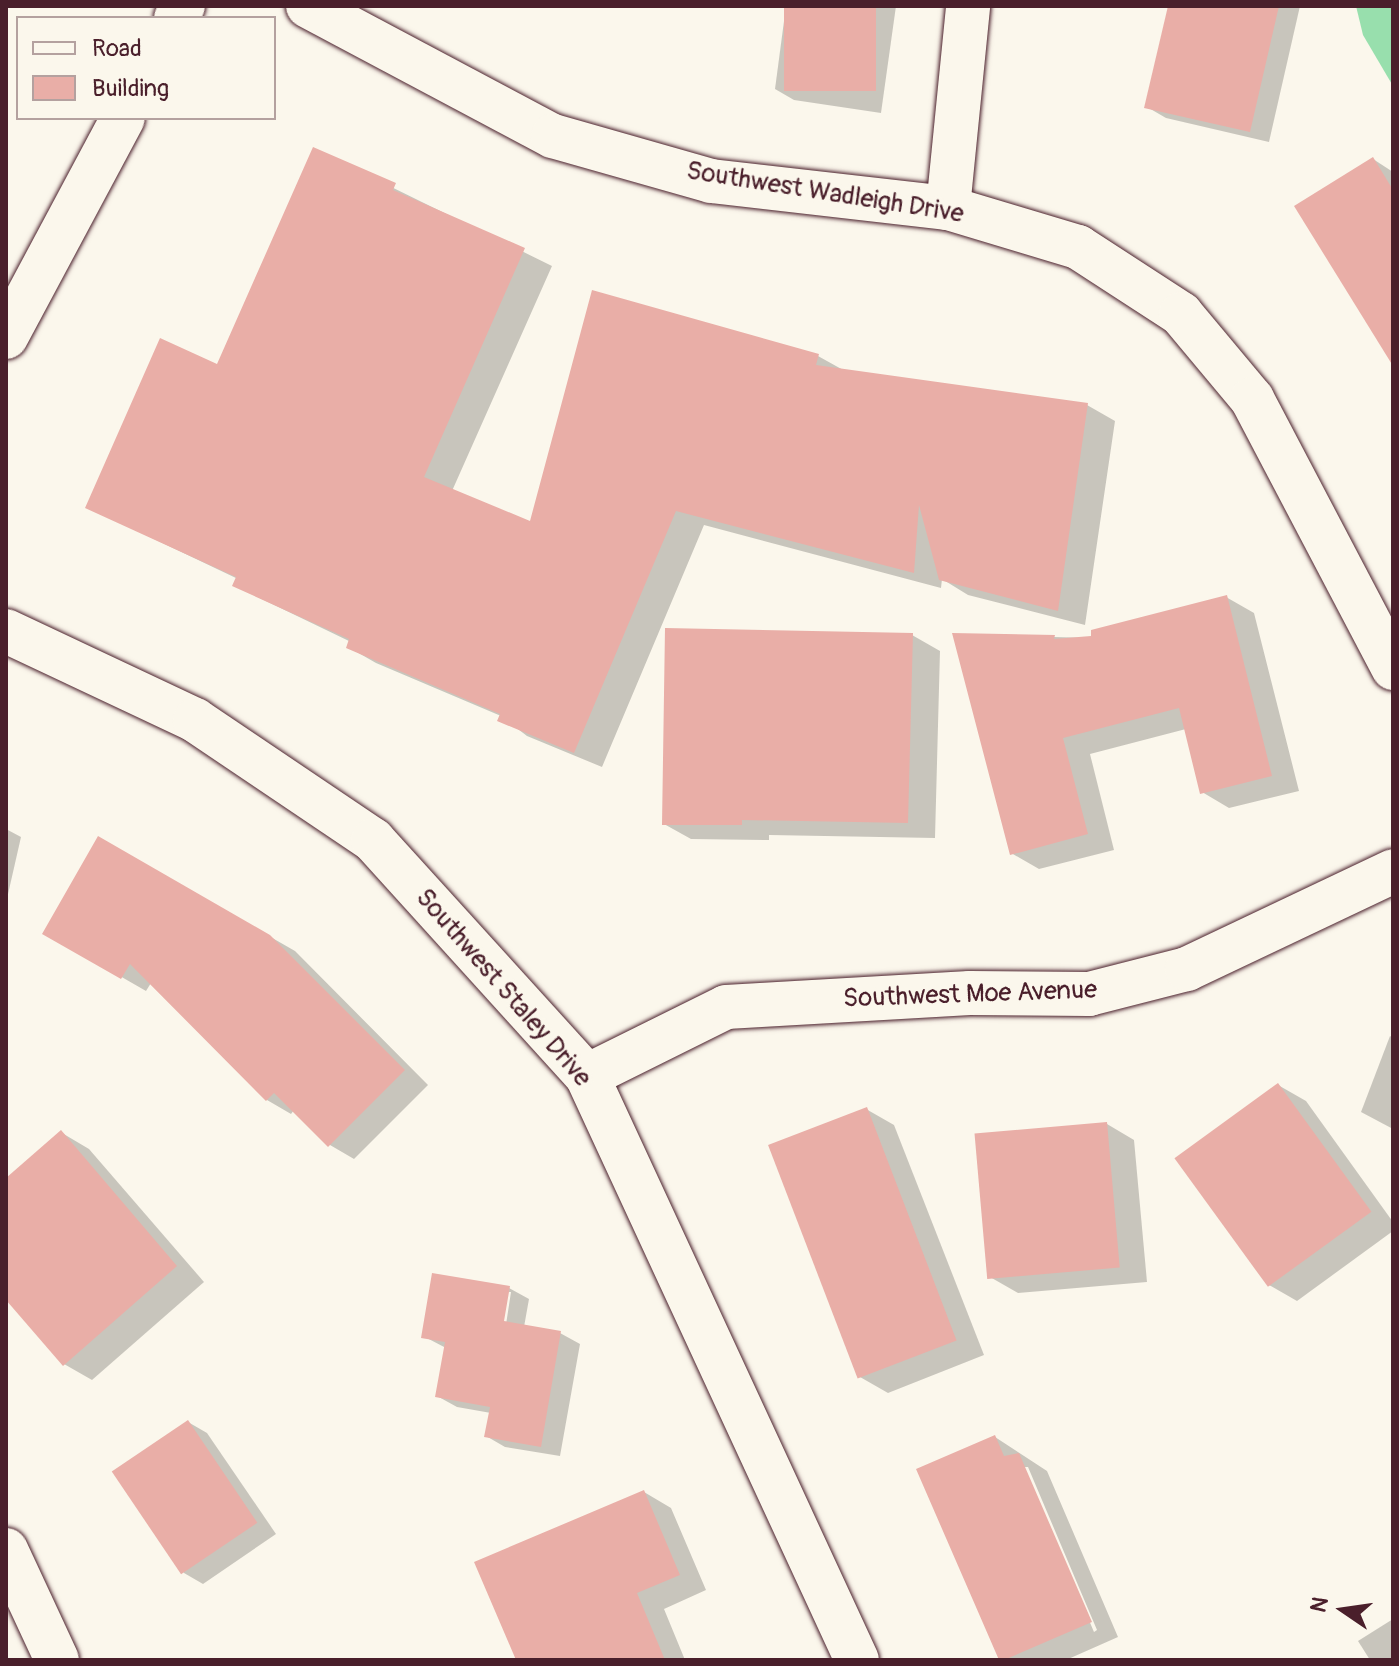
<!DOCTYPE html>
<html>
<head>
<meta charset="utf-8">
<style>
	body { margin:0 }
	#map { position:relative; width:1399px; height:1666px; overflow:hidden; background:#fbf7ec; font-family:Pangolin,sans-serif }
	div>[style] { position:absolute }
	.green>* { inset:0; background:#98dfad }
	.shadow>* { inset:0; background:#0003 }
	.building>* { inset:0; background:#e9aea7; transform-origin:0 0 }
	.roads { filter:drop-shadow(0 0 2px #4a1f2b) drop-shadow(0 0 2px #4a1f2b) }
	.minor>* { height:44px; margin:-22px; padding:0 22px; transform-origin:22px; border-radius:22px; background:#fbf7ec }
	span { translate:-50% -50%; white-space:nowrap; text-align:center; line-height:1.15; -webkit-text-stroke:7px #fbf7ec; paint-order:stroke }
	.street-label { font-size:26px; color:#4a1f2b }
	.frame { position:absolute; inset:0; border:8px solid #4a1f2b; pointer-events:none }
	.legend { position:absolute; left:16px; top:16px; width:260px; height:104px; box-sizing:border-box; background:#fbf7ec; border:2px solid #b4a19f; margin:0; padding:10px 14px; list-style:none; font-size:24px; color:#4a1f2b }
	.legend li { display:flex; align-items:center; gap:16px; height:40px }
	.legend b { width:40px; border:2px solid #b4a19f }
	.north { position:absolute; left:1303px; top:1570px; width:80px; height:80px; -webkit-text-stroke:6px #fbf7ec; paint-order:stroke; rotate:283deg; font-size:22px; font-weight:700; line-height:32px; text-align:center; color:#4a1f2b }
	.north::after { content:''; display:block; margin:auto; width:28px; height:36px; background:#4a1f2b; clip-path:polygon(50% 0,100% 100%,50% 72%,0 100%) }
</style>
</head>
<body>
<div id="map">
	<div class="green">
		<i style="clip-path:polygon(1356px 6px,1393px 6px,1393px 86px,1363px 35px)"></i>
	</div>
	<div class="shadow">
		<i style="clip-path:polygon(786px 6px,896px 6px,881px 113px,794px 100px,775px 89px)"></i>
		<i style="clip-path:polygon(1170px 6px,1300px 6px,1269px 142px,1166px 118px,1147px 107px)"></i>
		<i style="clip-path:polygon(314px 149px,552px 266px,452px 491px,532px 524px,818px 356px,845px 371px,1087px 405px,1115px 421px,1085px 625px,968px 595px,942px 579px,941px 588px,704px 525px,602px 767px,527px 736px,501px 716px,376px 663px,348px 647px,351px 642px,235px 586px,238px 579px,87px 507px,218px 367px)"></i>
		<i style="clip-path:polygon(1373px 159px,1393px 172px,1393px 356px)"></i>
		<i style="clip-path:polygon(1226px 597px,1254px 613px,1299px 791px,1229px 808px,1202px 792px,1186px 729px,1090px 754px,1114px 850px,1039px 869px,1011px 853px,1054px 637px,1092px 638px)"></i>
		<i style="clip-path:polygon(912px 635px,940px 651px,935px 838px,769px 835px,769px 840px,691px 839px,664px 824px)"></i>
		<i style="clip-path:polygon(6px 829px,21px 837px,6px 903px)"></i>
		<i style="clip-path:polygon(99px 839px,295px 951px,428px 1085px,354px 1159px,330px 1145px,294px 1110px,291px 1114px,267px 1100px,151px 983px,146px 991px,45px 933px)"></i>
		<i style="clip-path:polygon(1390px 1036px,1393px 1038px,1393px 1129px,1361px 1112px)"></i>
		<i style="clip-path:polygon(1278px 1085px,1306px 1101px,1393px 1222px,1393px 1231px,1297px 1301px,1269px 1285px)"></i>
		<i style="clip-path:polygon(866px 1109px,894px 1125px,984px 1355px,888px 1393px,860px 1377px)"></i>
		<i style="clip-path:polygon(1107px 1124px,1134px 1140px,1147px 1282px,1018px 1293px,990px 1277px)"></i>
		<i style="clip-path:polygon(62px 1133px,89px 1149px,204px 1282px,92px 1380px,64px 1364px,6px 1297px,6px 1181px)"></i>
		<i style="clip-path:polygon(evenodd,509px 1288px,529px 1299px,524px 1327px,560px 1333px,580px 1344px,560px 1456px,505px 1447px,486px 1436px,491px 1413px,457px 1407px,437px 1396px,446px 1348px,423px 1336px,509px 1288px,507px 1292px,511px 1292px,505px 1331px,501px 1331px,507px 1292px)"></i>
		<i style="clip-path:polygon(188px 1422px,207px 1433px,276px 1534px,203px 1584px,184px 1573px,114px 1472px)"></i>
		<i style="clip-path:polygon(evenodd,995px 1437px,1047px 1471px,1118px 1637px,1066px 1660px,1001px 1660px,995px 1437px,1024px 1467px,1028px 1467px,1097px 1630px,1094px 1632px,1024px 1467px)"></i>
		<i style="clip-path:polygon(644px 1492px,671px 1508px,706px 1590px,664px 1609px,685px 1660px,520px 1660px)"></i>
		<i style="clip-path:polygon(1393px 1619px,1393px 1660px,1370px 1660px,1358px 1641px)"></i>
	</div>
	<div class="building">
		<i style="left:784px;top:6px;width:92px;height:85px"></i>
		<i style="clip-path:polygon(1168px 6px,1279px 6px,1250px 132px,1144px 108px)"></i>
		<i style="clip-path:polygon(313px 147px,396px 183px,393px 190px,525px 248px,424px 477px,530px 521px,592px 290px,819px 354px,816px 365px,1088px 403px,1058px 611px,939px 580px,919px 505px,914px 573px,676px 511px,574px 753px,497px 721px,500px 714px,346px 648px,349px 639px,232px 586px,236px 577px,85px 508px,160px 338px,217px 364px)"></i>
		<i style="clip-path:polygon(1373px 157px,1393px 190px,1393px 366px,1294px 206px)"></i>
		<i style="clip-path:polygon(1227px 595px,1272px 776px,1200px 794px,1179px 708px,1063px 738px,1088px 834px,1010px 855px,952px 633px,1055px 635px,1054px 639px,1091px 636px,1091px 630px)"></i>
		<i style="clip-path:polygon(665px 628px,913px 633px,908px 823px,742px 820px,742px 825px,662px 825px)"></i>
		<i style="clip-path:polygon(98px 836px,270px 935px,405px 1070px,328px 1147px,274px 1093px,266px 1101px,130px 964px,121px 979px,42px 934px)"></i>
		<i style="left:1278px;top:1083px;width:159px;height:128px;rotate:54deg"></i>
		<i style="left:867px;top:1107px;width:250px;height:106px;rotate:69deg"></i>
		<i style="left:1107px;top:1122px;width:146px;height:133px;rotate:85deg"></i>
		<i style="clip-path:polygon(61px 1130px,177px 1266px,63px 1366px,6px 1300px,6px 1178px)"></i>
		<i style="clip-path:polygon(432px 1273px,510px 1286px,504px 1321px,561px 1331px,541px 1447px,484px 1437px,490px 1407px,435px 1397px,445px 1342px,421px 1338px)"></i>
		<i style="left:188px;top:1420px;width:124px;height:92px;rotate:56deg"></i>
		<i style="clip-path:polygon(995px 1435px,1004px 1456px,1019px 1453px,1092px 1622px,1004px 1660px,999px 1660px,916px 1469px)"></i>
		<i style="clip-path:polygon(644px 1490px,680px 1575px,637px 1593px,665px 1660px,516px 1660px,474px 1562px)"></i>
	</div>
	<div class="roads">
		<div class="minor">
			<i style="left:308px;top:6px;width:277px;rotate:28deg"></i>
			<i style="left:553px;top:136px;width:164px;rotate:15.9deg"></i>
			<i style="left:711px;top:181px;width:239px;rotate:6.5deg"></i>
			<i style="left:948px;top:208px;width:136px;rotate:16.7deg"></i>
			<i style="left:1078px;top:247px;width:123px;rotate:33deg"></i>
			<i style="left:1181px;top:314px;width:111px;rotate:50.1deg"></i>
			<i style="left:1252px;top:399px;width:304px;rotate:62.3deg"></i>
			<i style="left:176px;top:18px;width:14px;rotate:-60deg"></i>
			<i style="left:948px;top:208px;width:203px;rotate:-84.3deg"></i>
			<i style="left:6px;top:337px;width:248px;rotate:-61.9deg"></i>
			<i style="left:6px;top:631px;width:209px;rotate:25.2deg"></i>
			<i style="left:195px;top:720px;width:215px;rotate:34deg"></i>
			<i style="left:373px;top:840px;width:319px;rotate:47.8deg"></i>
			<i style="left:587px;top:1076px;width:643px;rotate:65.19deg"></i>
			<i style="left:587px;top:1076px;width:155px;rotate:-26.4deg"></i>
			<i style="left:726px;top:1007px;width:244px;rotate:-3.3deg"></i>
			<i style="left:970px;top:993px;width:119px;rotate:0.5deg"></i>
			<i style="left:1089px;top:994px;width:101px;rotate:-14.3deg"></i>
			<i style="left:1187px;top:969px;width:228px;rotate:-25.4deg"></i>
			<i style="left:6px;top:1550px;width:121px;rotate:65.1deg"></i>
		</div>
	</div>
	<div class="street-label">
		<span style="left:825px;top:193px;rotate:9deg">Southwest Wadleigh Drive</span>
		<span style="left:503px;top:988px;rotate:49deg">Southwest Staley Drive</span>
		<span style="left:970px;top:995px;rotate:-2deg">Southwest Moe Avenue</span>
	</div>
	<div class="frame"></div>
	<ul class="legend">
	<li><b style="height:10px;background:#fbf7ec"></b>Road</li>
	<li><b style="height:22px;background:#e9aea7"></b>Building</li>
	</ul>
	<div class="north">N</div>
</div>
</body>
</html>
